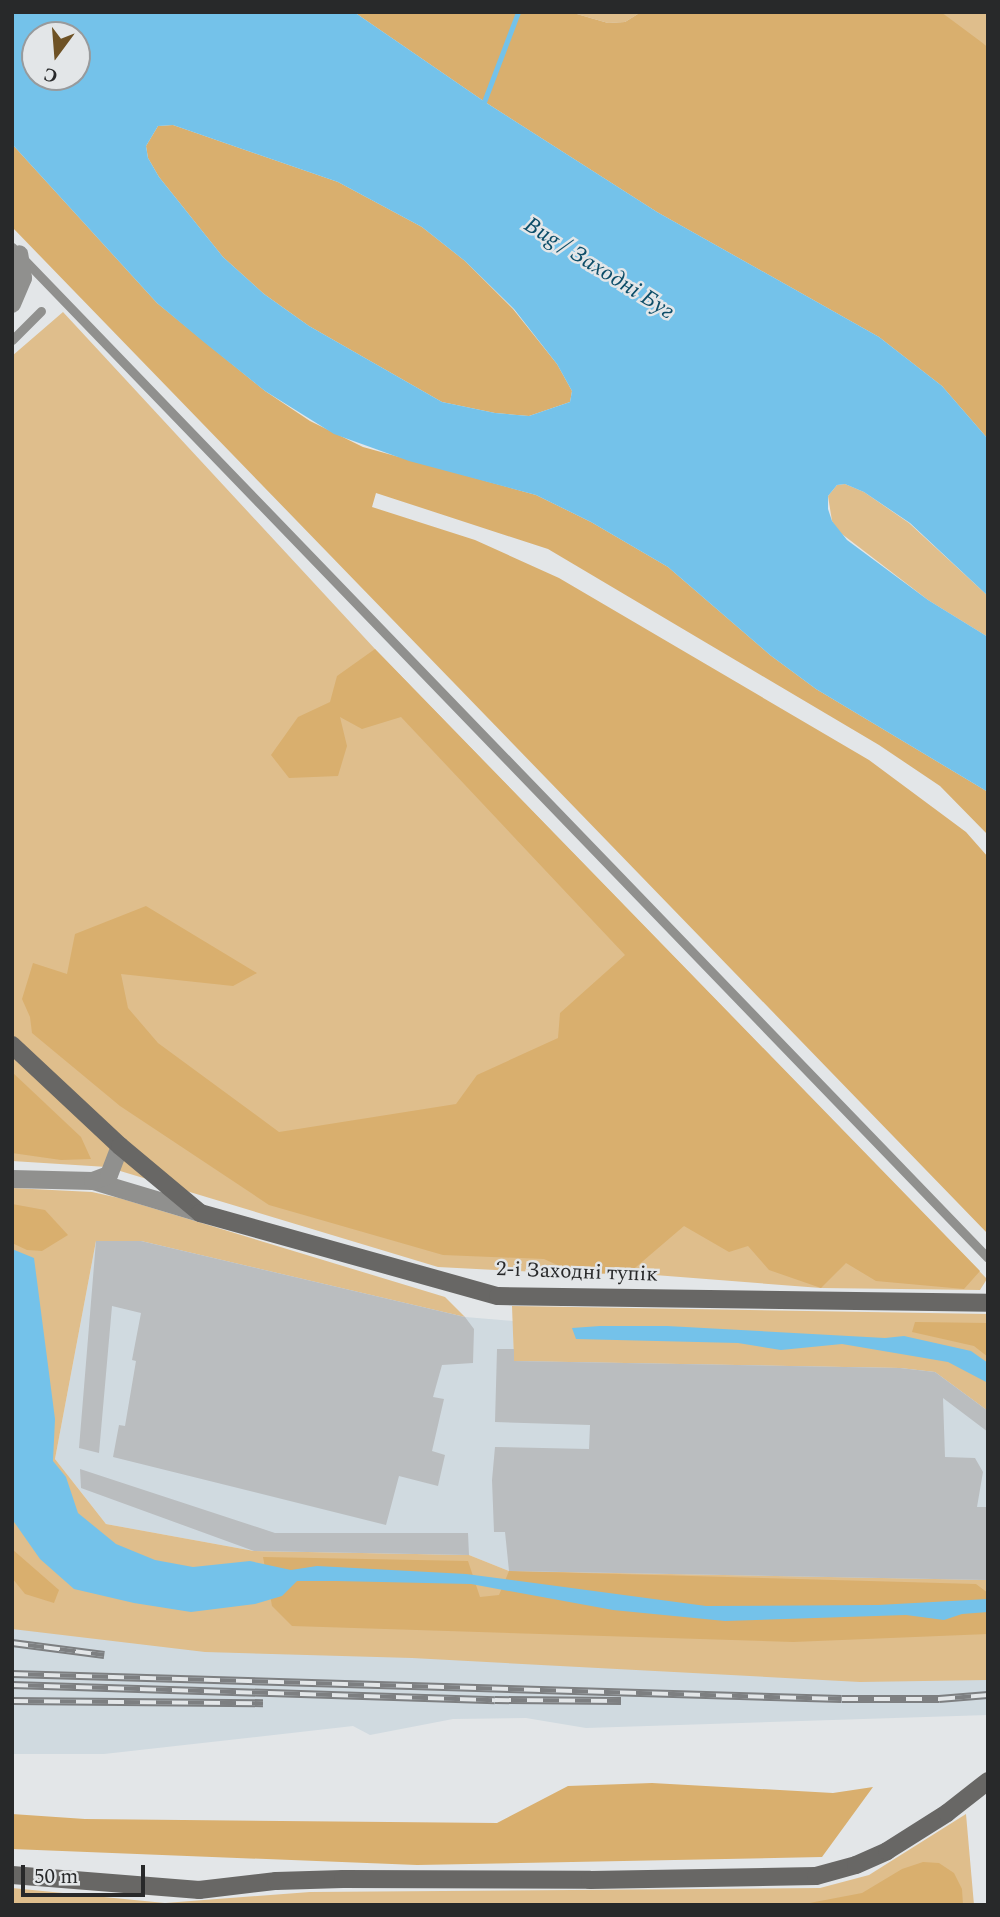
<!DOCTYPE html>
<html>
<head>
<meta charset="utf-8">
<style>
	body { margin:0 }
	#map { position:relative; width:1000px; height:1917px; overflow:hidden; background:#e3e6e8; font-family:Spectral,serif }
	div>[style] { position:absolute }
	.built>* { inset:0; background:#d0dae0 }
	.green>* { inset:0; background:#dfbe8c }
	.forest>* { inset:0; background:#d9af6e }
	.water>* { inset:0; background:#74c2ea }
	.stream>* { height:5px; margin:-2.5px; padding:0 2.5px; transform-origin:2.5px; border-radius:2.5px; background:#74c2ea }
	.building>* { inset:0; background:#babdbf }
	.service>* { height:9px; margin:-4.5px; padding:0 4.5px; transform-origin:4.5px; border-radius:4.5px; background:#90908e }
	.minor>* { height:18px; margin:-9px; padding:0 9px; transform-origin:9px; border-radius:9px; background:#90908e }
	.secondary>* { height:18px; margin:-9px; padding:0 9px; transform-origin:9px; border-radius:9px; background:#686765 }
	.rail>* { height:8px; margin-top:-4px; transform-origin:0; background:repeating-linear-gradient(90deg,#e3e6e8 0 16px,#7d7f81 0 32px); box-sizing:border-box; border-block:2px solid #7d7f81 }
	span { translate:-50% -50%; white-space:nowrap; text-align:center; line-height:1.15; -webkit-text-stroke:5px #e3e6e8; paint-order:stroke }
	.street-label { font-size:21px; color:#28292a }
	.water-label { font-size:23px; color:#0c4d68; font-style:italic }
	.frame { position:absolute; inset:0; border:14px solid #28292a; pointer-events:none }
	.north { position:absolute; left:21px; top:21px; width:70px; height:70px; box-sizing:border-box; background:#e3e6e8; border:2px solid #989a9c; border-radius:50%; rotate:196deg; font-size:19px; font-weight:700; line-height:28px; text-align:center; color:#28292a }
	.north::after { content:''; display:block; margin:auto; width:24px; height:32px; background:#6e5225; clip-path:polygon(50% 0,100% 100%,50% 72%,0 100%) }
	.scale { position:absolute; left:21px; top:1865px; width:124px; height:32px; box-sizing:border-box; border:4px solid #28292a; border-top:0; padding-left:9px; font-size:21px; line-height:24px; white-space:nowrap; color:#28292a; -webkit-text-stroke:5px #e3e6e8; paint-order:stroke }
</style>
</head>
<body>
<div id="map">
	<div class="built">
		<i style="clip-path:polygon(96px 1241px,141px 1241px,465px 1317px,513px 1321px,514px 1360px,900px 1368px,935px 1372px,988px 1411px,988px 1593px,509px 1571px,469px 1555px,254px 1551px,106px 1524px,55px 1459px)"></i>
		<i style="clip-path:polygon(12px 1609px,988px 1646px,988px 1715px,586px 1728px,526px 1718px,453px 1719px,370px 1735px,353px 1726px,104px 1754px,12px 1754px)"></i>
	</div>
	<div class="green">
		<i style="clip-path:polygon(570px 12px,641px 12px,625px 22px,608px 23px)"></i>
		<i style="clip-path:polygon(941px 12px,988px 12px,988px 47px,961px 30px)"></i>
		<i style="clip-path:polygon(63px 312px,375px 649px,987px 1279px,980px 1290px,821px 1288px,629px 1273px,577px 1274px,438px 1267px,107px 1167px,12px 1161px,12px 356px)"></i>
		<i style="clip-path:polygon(845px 484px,864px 492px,909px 523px,988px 596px,988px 637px,928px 600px,838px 531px,832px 521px,828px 496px,837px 485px)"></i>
		<i style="clip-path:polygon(12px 1188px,92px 1192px,119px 1198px,445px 1297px,465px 1317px,141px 1241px,96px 1241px,55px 1459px,106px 1524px,254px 1551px,469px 1555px,509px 1571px,988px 1580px,988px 1680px,860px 1682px,412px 1658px,205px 1652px,12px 1629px)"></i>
		<i style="clip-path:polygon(512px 1306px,988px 1314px,988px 1411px,935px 1372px,900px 1368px,514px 1361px)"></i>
		<i style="clip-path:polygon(966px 1814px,974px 1905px,12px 1905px,12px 1888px,165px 1903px,310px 1892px,820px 1888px,869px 1875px)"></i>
	</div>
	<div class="forest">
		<i style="clip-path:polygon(354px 12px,570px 12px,608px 23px,625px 22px,641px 12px,941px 12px,988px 47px,988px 439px,942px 386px,879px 337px,657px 212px,485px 102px)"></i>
		<i style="clip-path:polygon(173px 125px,338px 182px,422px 227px,465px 261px,513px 309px,557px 364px,572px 391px,570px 402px,529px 416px,495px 413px,442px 402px,309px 326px,264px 294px,223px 257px,159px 177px,148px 158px,146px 146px,158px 126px)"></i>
		<i style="clip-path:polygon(12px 144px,157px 303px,265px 391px,310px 421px,363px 447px,536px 495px,591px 522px,668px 567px,770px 655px,816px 689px,988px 792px,988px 835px,940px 786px,879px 745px,548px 549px,376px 493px,372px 507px,475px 540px,559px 578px,869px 760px,966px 832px,988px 857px,988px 1234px,12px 227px)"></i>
		<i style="clip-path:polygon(375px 649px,980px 1271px,964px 1289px,876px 1281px,846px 1263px,821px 1288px,769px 1270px,748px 1246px,729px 1252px,684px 1226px,629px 1273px,577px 1274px,544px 1259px,443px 1255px,269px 1205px,120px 1106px,32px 1033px,30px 1017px,22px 999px,33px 963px,67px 974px,75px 934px,146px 906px,257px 973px,233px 986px,121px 974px,128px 1008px,158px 1043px,279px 1132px,456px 1104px,477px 1075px,558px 1038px,560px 1013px,625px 955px,401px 717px,362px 729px,340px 717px,347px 746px,338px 776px,289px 778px,271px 755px,298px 717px,330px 702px,337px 676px)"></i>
		<i style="clip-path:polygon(12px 1072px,81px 1137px,91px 1159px,61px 1160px,12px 1153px)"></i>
		<i style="clip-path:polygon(12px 1204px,45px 1210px,68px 1235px,42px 1251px,27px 1250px,12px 1243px)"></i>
		<i style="clip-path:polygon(915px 1322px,988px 1323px,988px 1357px,974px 1346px,912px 1332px)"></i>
		<i style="clip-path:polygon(12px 1549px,59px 1590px,54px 1603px,25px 1594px,12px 1578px)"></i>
		<i style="clip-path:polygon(263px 1557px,468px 1561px,480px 1597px,499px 1595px,509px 1571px,976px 1584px,988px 1593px,988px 1634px,793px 1642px,292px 1626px,272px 1606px)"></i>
		<i style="clip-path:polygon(652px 1783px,833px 1793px,873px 1787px,822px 1857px,417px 1865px,12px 1849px,12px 1814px,85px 1819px,497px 1823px,568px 1786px)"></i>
		<i style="clip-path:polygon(923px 1862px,939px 1863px,954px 1873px,962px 1889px,963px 1905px,799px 1905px,862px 1893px,902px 1869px)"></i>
	</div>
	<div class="water">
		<i style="clip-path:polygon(evenodd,12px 12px,354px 12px,485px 102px,657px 212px,879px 337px,942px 386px,988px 439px,988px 596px,910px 523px,864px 492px,845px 484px,837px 485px,828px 496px,828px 509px,832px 521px,847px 540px,928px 600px,988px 637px,988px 792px,816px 689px,770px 655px,668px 567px,591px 522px,536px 495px,409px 461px,334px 434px,265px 391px,205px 343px,157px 303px,12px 144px,12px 12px,35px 35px,77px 35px,77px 77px,35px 77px,35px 35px,12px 12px,173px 125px,338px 182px,422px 227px,465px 261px,514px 309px,557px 364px,572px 391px,570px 402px,529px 416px,495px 413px,442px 402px,309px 326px,264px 294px,223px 257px,159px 177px,148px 158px,146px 146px,158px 126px,173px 125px)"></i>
		<i style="clip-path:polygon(12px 1249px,34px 1258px,55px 1419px,53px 1461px,66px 1477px,78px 1513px,116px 1544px,155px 1560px,193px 1567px,250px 1561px,291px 1570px,317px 1566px,466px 1574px,706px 1606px,878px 1605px,988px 1599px,988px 1612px,962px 1614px,944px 1620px,906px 1615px,725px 1621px,613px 1610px,471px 1584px,336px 1581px,297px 1581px,282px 1596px,255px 1604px,191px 1612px,134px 1603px,74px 1589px,40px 1559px,12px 1519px)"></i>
		<i style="clip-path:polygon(600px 1326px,667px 1326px,885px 1338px,904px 1336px,971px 1351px,988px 1363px,988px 1383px,948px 1362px,842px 1344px,781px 1350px,738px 1343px,576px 1339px,572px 1328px)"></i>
	</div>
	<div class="stream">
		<i style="left:482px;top:107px;width:102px;rotate:-69.2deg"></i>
	</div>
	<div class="building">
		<i style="clip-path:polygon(96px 1241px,141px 1241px,465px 1317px,474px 1329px,473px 1363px,442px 1365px,433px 1397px,444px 1399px,432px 1451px,445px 1455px,438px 1486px,399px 1476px,386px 1525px,113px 1457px,119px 1425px,125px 1426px,136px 1361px,132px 1360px,141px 1313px,112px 1306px,99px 1453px,79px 1448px)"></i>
		<i style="clip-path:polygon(497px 1349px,514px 1349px,514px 1361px,900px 1368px,935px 1372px,988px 1411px,988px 1432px,943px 1398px,945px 1457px,975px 1458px,983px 1472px,977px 1507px,988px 1507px,988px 1580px,509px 1571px,505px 1532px,494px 1532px,492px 1480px,495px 1447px,589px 1449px,590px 1425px,495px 1422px)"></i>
		<i style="clip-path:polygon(80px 1469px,275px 1533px,468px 1533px,469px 1555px,254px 1551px,81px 1488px)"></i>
	</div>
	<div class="service">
		<i style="left:12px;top:247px;width:1405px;rotate:46.01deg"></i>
		<i style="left:12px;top:340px;width:41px;rotate:-45deg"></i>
	</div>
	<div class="minor">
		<i style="left:12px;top:304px;width:28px;rotate:-67deg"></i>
		<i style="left:23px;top:278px;width:24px;rotate:-99deg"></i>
		<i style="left:12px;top:1179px;width:81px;rotate:1.4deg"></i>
		<i style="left:93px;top:1181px;width:112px;rotate:16.7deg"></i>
		<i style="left:93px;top:1181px;width:17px;rotate:-21deg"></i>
		<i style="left:109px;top:1175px;width:31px;rotate:-69deg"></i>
	</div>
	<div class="secondary">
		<i style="left:12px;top:1045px;width:148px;rotate:43.1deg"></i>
		<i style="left:120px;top:1146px;width:104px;rotate:39.9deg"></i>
		<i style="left:200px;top:1213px;width:309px;rotate:15.6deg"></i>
		<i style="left:498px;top:1296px;width:490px;rotate:0.8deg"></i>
		<i style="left:12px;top:1875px;width:188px;rotate:4.6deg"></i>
		<i style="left:199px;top:1890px;width:78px;rotate:-6.7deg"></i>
		<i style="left:276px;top:1881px;width:67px;rotate:-1.7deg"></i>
		<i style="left:343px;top:1879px;width:247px;rotate:0.2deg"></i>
		<i style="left:590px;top:1880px;width:226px;rotate:-1deg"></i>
		<i style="left:816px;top:1876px;width:41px;rotate:-15.4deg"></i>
		<i style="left:856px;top:1865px;width:34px;rotate:-24deg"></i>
		<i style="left:887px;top:1851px;width:71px;rotate:-32.3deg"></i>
		<i style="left:947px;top:1813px;width:52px;rotate:-38deg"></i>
	</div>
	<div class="rail">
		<i style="left:12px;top:1643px;width:93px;rotate:7.4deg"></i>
		<i style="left:12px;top:1674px;width:830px;rotate:1.73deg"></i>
		<i style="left:842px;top:1699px;width:97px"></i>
		<i style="left:939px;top:1699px;width:49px;rotate:-4.7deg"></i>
		<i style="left:12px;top:1685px;width:483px;rotate:1.8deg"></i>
		<i style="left:495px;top:1700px;width:126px;rotate:0.5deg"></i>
		<i style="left:12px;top:1701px;width:251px;rotate:0.5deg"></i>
	</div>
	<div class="street-label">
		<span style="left:577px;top:1272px;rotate:2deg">2-і Заходні тупік</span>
	</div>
	<div class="water-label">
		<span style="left:599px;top:269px;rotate:32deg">Bug / Заходні Буг</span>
	</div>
	<div class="frame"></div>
	<div class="north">С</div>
	<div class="scale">50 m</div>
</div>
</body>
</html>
